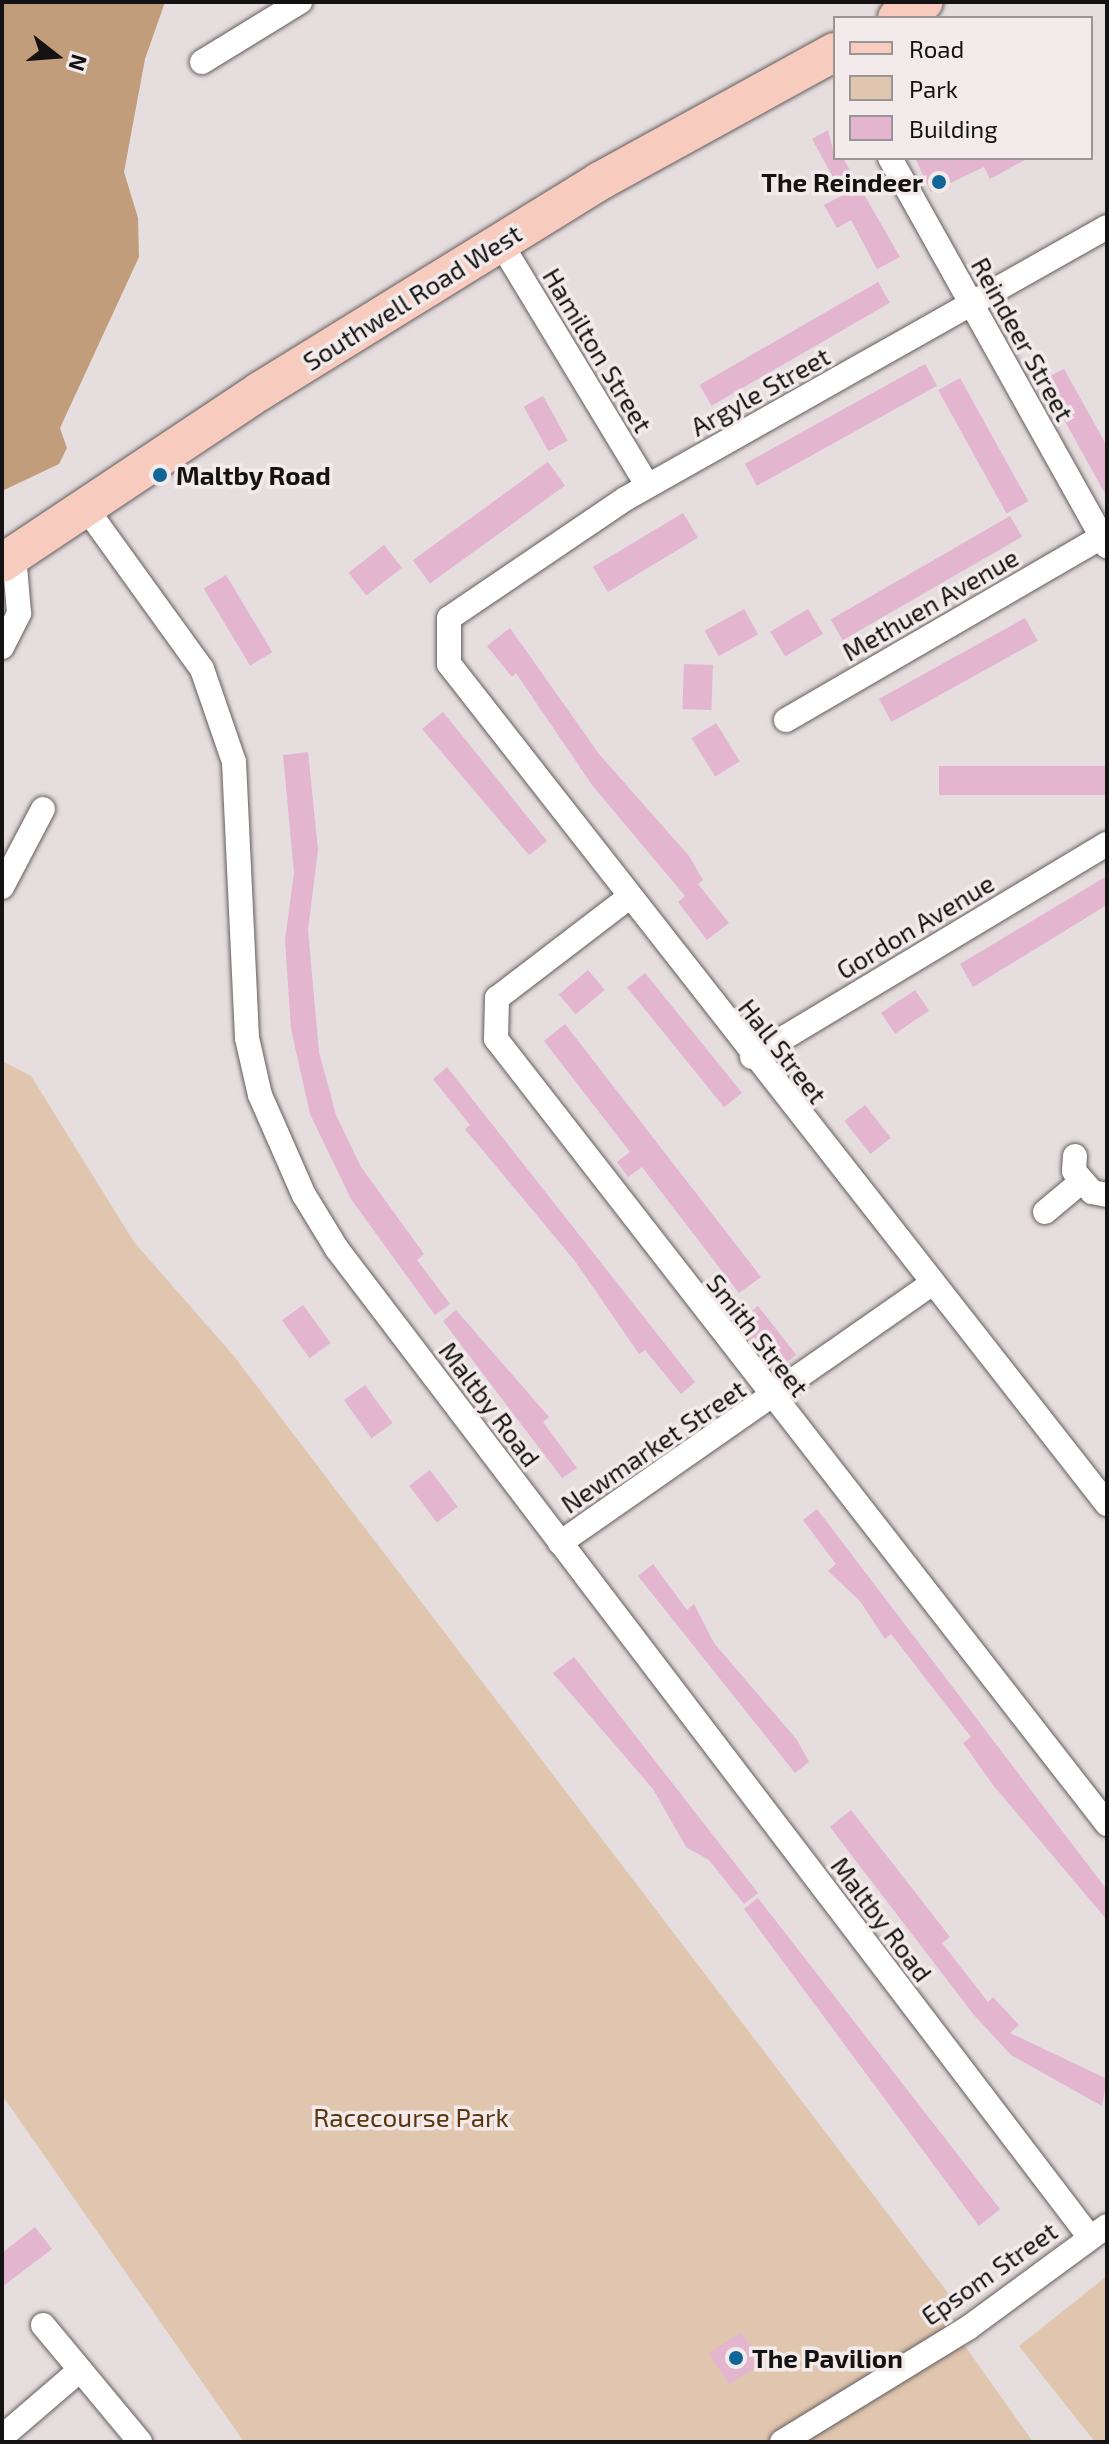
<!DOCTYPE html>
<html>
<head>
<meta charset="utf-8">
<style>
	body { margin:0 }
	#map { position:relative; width:1109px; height:2444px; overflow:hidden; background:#e5ddde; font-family:"Exo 2",sans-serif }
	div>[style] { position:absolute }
	.green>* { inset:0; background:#e0c5af }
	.forest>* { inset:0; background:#c29d7c }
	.building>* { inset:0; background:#e3b5ce; transform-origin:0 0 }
	.roads { filter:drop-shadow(0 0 2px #645d5d) drop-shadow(0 0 2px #645d5d) }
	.street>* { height:24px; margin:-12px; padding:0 12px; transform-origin:12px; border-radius:12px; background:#fff }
	.primary>* { height:38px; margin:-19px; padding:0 19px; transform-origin:19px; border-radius:19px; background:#f7cbbe }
	.dots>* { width:22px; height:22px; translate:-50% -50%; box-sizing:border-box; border:4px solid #f3ebeb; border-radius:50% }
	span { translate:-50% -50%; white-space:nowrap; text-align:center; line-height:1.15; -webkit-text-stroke:7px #f3ebeb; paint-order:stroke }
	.poi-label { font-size:26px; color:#141212; font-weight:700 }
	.right { translate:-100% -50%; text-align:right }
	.left { translate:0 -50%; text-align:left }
	.street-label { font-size:26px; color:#141212 }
	.park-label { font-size:26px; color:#5c360f }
	.frame { position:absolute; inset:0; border:4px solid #141212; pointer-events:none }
	.legend { position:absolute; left:833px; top:16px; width:260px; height:144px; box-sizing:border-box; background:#f3ebeb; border:2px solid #9a9494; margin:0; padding:10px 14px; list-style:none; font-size:24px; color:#141212 }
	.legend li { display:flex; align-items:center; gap:16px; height:40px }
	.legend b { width:40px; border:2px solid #9a9494 }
	.north { position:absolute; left:16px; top:16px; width:80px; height:80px; -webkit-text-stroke:6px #f3ebeb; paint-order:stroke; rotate:107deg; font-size:22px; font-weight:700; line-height:32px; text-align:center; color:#141212 }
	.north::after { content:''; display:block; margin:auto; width:28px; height:36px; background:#141212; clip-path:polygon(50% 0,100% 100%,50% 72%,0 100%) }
</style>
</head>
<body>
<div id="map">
	<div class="green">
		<i style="clip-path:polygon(2px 1061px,31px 1076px,134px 1242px,233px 1355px,958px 2306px,945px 2318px,1033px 2442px,244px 2442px,2px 2095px)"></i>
		<i style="clip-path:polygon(1107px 2276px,1107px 2442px,1095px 2442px,1019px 2346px)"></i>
	</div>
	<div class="forest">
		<i style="clip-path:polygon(2px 2px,165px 2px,145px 59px,124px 172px,138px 218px,139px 257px,60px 428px,67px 448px,59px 464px,2px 491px)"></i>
	</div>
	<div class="building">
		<i style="clip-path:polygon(828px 130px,835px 158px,843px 158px,900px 257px,877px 269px,851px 220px,837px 228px,824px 205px,843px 195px,812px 139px)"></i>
		<i style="clip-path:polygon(915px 158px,1028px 158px,990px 179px,984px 167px,931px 192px)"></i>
		<i style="left:878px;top:282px;width:24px;height:206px;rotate:60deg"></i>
		<i style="left:925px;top:364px;width:25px;height:206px;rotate:61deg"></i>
		<i style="clip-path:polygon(1064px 369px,1107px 446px,1107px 497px,1042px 380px)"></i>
		<i style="left:960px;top:378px;width:141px;height:25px;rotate:61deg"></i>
		<i style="left:543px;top:396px;width:51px;height:22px;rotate:61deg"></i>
		<i style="left:548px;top:462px;width:29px;height:167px;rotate:54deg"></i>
		<i style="left:683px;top:513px;width:29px;height:105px;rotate:59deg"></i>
		<i style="left:1010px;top:516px;width:24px;height:207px;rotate:60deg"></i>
		<i style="left:384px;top:545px;width:29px;height:45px;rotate:52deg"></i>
		<i style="left:226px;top:575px;width:90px;height:26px;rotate:59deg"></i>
		<i style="left:744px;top:609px;width:29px;height:45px;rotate:61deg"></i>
		<i style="left:808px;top:609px;width:29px;height:44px;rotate:59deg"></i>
		<i style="left:1025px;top:618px;width:26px;height:167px;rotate:61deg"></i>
		<i style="clip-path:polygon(510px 628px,599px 754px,689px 856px,703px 880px,698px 884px,729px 923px,707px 940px,678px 902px,685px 896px,592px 785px,516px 673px,512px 677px,487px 646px)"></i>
		<i style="left:684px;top:664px;width:29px;height:45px;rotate:2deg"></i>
		<i style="clip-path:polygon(443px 712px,547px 841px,529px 855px,422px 729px)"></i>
		<i style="left:716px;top:723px;width:45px;height:29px;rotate:58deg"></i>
		<i style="clip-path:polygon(308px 752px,318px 850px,308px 930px,319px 1052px,336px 1115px,361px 1167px,424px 1254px,417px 1260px,450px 1304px,435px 1315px,351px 1199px,310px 1114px,291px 1029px,285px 940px,294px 873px,283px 755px)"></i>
		<i style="left:1107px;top:766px;width:29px;height:168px;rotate:90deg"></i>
		<i style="clip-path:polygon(1107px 876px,1107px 905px,973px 987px,960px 964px)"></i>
		<i style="left:588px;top:970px;width:26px;height:38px;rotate:50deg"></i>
		<i style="left:645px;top:973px;width:154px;height:23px;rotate:51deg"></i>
		<i style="left:915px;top:990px;width:25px;height:41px;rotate:56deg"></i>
		<i style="clip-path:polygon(565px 1024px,761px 1277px,739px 1293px,642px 1167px,628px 1177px,617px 1162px,630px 1152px,544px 1041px)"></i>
		<i style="clip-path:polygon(447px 1067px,695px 1382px,681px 1394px,645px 1350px,639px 1354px,575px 1261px,465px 1129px,470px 1125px,433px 1079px)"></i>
		<i style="left:865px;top:1105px;width:42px;height:26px;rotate:52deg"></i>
		<i style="left:303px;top:1305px;width:47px;height:26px;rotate:54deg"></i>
		<i style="left:758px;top:1306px;width:62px;height:27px;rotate:52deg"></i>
		<i style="clip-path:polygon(456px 1310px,549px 1417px,543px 1422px,577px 1468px,562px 1478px,443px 1321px)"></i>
		<i style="left:365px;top:1385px;width:47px;height:26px;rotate:54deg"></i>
		<i style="left:430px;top:1470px;width:46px;height:26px;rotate:53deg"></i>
		<i style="clip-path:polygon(817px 1509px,1107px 1890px,1107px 1920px,993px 1785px,963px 1743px,971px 1737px,891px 1634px,885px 1639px,860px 1601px,828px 1571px,836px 1564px,803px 1520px)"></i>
		<i style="clip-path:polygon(653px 1564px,687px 1610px,694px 1604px,714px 1643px,797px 1740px,809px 1762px,795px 1773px,638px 1576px)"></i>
		<i style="clip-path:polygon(574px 1657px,758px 1893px,744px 1904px,709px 1860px,686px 1847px,653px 1789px,553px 1673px)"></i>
		<i style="clip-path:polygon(851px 1810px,950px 1937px,942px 1943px,988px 2002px,993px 1997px,1019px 2025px,1010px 2033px,1107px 2079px,1102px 2106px,1011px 2055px,974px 2015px,830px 1827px)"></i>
		<i style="clip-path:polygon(758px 1898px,1000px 2209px,979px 2226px,744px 1909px)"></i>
		<i style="clip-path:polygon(35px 2227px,52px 2249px,2px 2287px,2px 2253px)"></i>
		<i style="left:741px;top:2332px;width:37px;height:39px;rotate:56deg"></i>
	</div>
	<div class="roads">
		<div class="street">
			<i style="left:202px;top:62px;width:115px;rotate:-31.5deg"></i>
			<i style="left:890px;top:158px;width:445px;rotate:60.8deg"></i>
			<i style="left:1107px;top:227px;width:553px;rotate:150.56deg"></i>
			<i style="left:625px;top:499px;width:212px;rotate:145.9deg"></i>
			<i style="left:449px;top:618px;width:46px;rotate:90deg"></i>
			<i style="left:449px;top:664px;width:1067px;rotate:51.93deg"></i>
			<i style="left:500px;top:242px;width:285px;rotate:58.8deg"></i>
			<i style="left:83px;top:504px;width:203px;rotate:54.2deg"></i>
			<i style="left:202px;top:669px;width:98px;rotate:71deg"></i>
			<i style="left:234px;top:762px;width:276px;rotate:87.3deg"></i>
			<i style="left:247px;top:1038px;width:58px;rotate:77.2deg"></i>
			<i style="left:260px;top:1095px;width:109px;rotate:66.3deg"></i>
			<i style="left:304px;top:1195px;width:63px;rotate:58.6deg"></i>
			<i style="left:337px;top:1249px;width:1241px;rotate:52.7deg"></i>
			<i style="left:2px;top:647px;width:38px;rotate:-63deg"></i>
			<i style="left:19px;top:613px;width:58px;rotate:-94.9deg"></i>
			<i style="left:786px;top:720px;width:365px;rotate:-30.1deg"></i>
			<i style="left:2px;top:887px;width:88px;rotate:-62.3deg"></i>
			<i style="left:628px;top:898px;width:165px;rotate:142.6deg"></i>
			<i style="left:497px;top:998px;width:41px;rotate:91.4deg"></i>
			<i style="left:496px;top:1039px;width:995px;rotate:52.1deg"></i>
			<i style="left:752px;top:1057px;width:414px;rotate:-31deg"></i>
			<i style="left:1075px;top:1156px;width:15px;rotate:94deg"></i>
			<i style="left:1074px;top:1171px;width:28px;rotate:49deg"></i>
			<i style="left:1092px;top:1192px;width:15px;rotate:11deg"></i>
			<i style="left:1045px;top:1212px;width:48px;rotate:-40deg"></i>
			<i style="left:560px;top:1543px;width:455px;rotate:-34.9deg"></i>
			<i style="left:43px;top:2325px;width:152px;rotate:50.3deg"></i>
			<i style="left:2px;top:2437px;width:103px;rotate:-40.7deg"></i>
			<i style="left:782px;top:2442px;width:218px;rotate:-31.5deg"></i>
			<i style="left:968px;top:2328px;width:172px;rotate:-36.3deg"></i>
		</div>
		<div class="primary">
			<i style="left:897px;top:18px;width:31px;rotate:-31deg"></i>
			<i style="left:2px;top:563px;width:310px;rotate:-33.7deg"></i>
			<i style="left:260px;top:391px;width:400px;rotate:-31.7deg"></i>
			<i style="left:600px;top:181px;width:268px;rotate:-28.8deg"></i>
		</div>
	</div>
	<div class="dots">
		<i style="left:939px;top:182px;background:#116697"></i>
		<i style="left:160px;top:475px;background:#116697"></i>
		<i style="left:736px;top:2358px;background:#116697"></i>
	</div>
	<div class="poi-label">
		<span class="right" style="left:923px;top:182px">The Reindeer</span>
		<span class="left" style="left:176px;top:475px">Maltby Road</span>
		<span class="left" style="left:752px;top:2358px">The Pavilion</span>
	</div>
	<div class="street-label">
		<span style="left:412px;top:297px;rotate:-32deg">Southwell Road West</span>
		<span style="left:1023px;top:339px;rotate:61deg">Reindeer Street</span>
		<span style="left:598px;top:350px;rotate:59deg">Hamilton Street</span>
		<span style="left:760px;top:391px;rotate:-29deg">Argyle Street</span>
		<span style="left:930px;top:604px;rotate:-30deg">Methuen Avenue</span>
		<span style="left:915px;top:926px;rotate:-31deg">Gordon Avenue</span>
		<span style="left:783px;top:1051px;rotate:52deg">Hall Street</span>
		<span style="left:758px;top:1335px;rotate:52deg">Smith Street</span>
		<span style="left:490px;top:1404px;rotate:53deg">Maltby Road</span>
		<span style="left:653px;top:1446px;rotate:-34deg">Newmarket Street</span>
		<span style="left:882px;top:1919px;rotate:53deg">Maltby Road</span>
		<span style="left:989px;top:2273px;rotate:-35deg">Epsom Street</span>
	</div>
	<div class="park-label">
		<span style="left:411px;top:2117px">Racecourse Park</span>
	</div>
	<div class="frame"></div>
	<ul class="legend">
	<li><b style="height:10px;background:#f7cbbe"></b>Road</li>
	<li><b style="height:22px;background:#e0c5af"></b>Park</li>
	<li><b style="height:22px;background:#e3b5ce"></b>Building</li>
	</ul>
	<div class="north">N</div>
</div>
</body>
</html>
